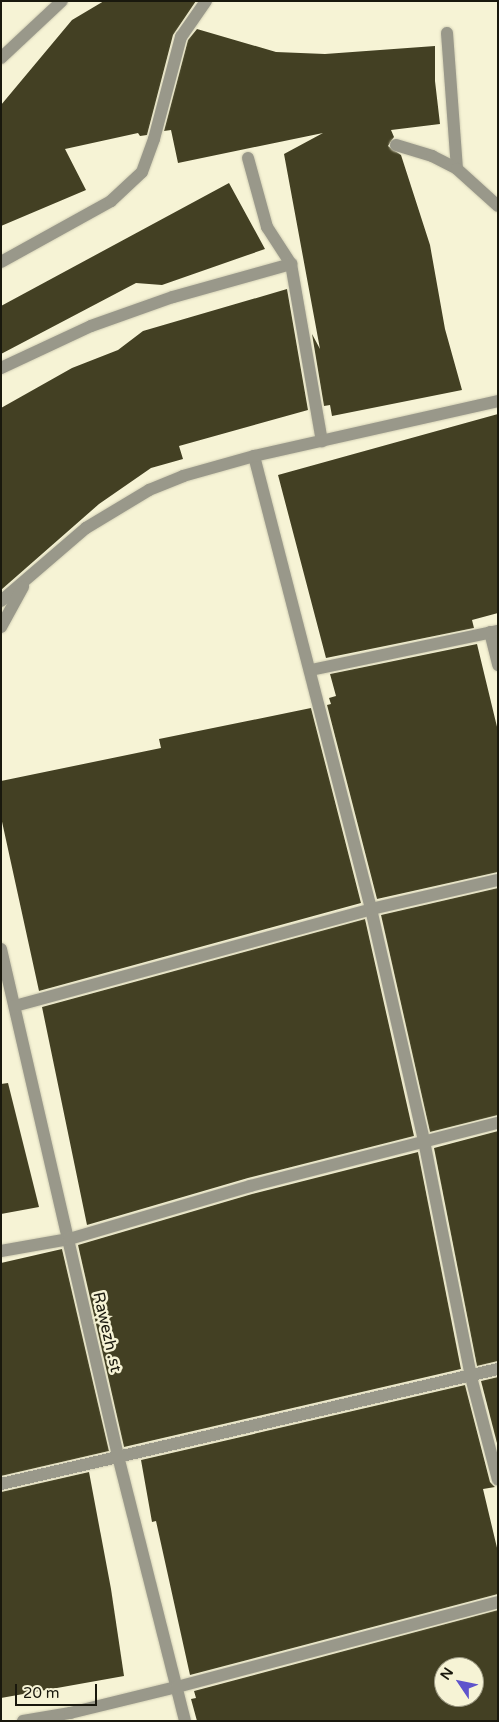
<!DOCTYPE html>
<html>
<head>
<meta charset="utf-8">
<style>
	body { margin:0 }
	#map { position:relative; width:499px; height:1722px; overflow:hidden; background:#f6f3d5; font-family:"Varela Round",sans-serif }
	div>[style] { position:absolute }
	.building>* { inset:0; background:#434023 }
	.roads { filter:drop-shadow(0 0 1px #d3d0b5) drop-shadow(0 0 1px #d3d0b5) }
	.minor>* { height:12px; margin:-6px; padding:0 6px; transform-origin:6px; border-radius:6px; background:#99988a }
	span { translate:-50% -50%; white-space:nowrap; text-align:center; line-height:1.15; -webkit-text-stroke:5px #f6f3d5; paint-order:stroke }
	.street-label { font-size:16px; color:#19180d }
	.frame { position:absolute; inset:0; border:2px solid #19180d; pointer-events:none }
	.north { position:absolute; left:434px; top:1657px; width:50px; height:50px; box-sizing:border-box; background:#f6f3d5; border:1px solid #9e9b85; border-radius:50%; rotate:304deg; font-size:14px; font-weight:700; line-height:20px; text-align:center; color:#19180d }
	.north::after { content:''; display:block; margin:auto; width:18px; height:22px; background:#5f54cc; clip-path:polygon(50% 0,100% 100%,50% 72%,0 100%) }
	.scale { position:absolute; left:15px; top:1684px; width:82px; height:22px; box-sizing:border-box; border:2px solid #19180d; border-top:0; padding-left:6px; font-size:15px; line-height:18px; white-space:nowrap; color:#19180d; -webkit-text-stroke:4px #f6f3d5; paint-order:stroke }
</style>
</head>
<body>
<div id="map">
	<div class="building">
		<i style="clip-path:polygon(104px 1px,196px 1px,173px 35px,147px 135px,140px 136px,138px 133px,65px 149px,86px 190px,1px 226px,1px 105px,72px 20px)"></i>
		<i style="clip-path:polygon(197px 29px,276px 52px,325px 54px,435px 46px,435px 81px,440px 124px,391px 130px,394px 137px,388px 146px,401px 155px,430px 245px,445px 329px,462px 390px,332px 416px,330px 405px,324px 406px,312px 334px,320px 349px,284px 154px,323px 133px,178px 163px,171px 130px,164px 131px,188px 40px)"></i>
		<i style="clip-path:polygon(229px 183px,265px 249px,162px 285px,136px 283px,1px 354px,1px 306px)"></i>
		<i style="clip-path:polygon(287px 289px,308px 410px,179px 446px,183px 459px,151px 468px,99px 504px,1px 590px,1px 408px,72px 368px,118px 350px,143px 331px)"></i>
		<i style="clip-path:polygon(498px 414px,498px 613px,472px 620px,474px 628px,326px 658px,278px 475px)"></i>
		<i style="clip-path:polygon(477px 644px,498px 731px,498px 872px,377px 899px,327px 705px,331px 704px,329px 698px,336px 696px,330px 674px)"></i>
		<i style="clip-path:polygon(311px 708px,361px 903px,39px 991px,1px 817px,1px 781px,161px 748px,159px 739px)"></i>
		<i style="clip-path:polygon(498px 888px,498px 1115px,430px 1132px,381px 915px)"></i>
		<i style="clip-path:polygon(365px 919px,414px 1136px,248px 1178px,87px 1225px,42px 1007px)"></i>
		<i style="clip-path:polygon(8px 1083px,39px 1207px,1px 1214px,1px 1084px)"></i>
		<i style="clip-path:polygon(498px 1131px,498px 1361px,477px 1366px,434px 1148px)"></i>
		<i style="clip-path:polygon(418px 1152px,461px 1369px,124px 1447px,78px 1245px,252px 1194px)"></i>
		<i style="clip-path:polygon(62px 1249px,109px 1451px,1px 1476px,1px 1263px)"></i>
		<i style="clip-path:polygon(498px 1377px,498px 1447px,481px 1381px)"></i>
		<i style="clip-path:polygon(465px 1385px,490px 1482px,495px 1487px,483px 1489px,498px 1552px,498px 1594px,190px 1675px,156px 1521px,152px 1522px,141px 1460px)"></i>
		<i style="clip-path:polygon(89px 1472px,111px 1589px,124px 1676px,1px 1698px,1px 1492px)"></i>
		<i style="clip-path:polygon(evenodd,498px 1610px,498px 1721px,197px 1721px,191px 1699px,196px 1698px,194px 1691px,498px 1610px,444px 1667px,474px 1667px,474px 1697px,444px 1697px,444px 1667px)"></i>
	</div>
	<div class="roads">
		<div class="minor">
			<i style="left:447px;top:33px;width:136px;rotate:85.8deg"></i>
			<i style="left:1px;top:58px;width:83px;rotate:-43.1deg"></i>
			<i style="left:396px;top:145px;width:38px;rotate:17deg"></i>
			<i style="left:432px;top:156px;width:28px;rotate:27deg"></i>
			<i style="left:457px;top:169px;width:55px;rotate:42.1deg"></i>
			<i style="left:248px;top:158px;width:72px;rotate:74.6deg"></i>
			<i style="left:267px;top:227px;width:44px;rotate:57deg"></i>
			<i style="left:291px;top:264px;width:180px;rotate:80.1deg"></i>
			<i style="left:1px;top:262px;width:126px;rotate:-29deg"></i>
			<i style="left:111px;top:201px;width:42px;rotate:-43.1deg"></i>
			<i style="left:142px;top:172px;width:35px;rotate:-70deg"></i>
			<i style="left:154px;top:139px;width:106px;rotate:-75.2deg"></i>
			<i style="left:181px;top:37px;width:44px;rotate:-55.2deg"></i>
			<i style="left:1px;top:368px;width:99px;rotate:-25deg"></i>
			<i style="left:91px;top:326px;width:87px;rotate:-19.5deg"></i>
			<i style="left:173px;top:297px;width:123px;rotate:-15.6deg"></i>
			<i style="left:254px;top:456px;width:468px;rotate:75.5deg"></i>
			<i style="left:371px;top:909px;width:238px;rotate:77.1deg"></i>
			<i style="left:424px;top:1141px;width:241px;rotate:78.7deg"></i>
			<i style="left:471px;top:1377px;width:106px;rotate:75.3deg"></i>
			<i style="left:1px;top:601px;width:112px;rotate:-40.7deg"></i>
			<i style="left:86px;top:528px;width:74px;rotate:-31.1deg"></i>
			<i style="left:149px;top:490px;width:37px;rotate:-22deg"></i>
			<i style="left:183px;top:476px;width:74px;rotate:-15.7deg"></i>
			<i style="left:254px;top:456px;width:250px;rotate:-12.7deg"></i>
			<i style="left:1px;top:627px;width:46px;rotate:-61.2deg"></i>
			<i style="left:490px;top:632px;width:34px;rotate:76deg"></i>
			<i style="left:311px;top:670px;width:191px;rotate:-11.8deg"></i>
			<i style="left:1px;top:949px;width:524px;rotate:77deg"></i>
			<i style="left:119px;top:1460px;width:269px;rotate:75.8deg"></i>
			<i style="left:15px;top:1006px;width:369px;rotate:-15.2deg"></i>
			<i style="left:371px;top:909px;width:130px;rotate:-12.9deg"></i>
			<i style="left:1px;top:1251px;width:69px;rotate:-10deg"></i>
			<i style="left:69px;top:1239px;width:189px;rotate:-16.3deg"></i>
			<i style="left:250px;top:1186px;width:256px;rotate:-14.3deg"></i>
			<i style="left:1px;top:1484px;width:510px;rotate:-13.03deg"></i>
			<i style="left:23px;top:1721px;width:48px;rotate:-9.7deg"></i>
			<i style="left:70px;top:1713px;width:110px;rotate:-13.7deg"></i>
			<i style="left:177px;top:1687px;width:332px;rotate:-14.8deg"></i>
		</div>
	</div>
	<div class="street-label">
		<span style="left:107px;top:1332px;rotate:77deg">Rawezh .st</span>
	</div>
	<div class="frame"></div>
	<div class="north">N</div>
	<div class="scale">20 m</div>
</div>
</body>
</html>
